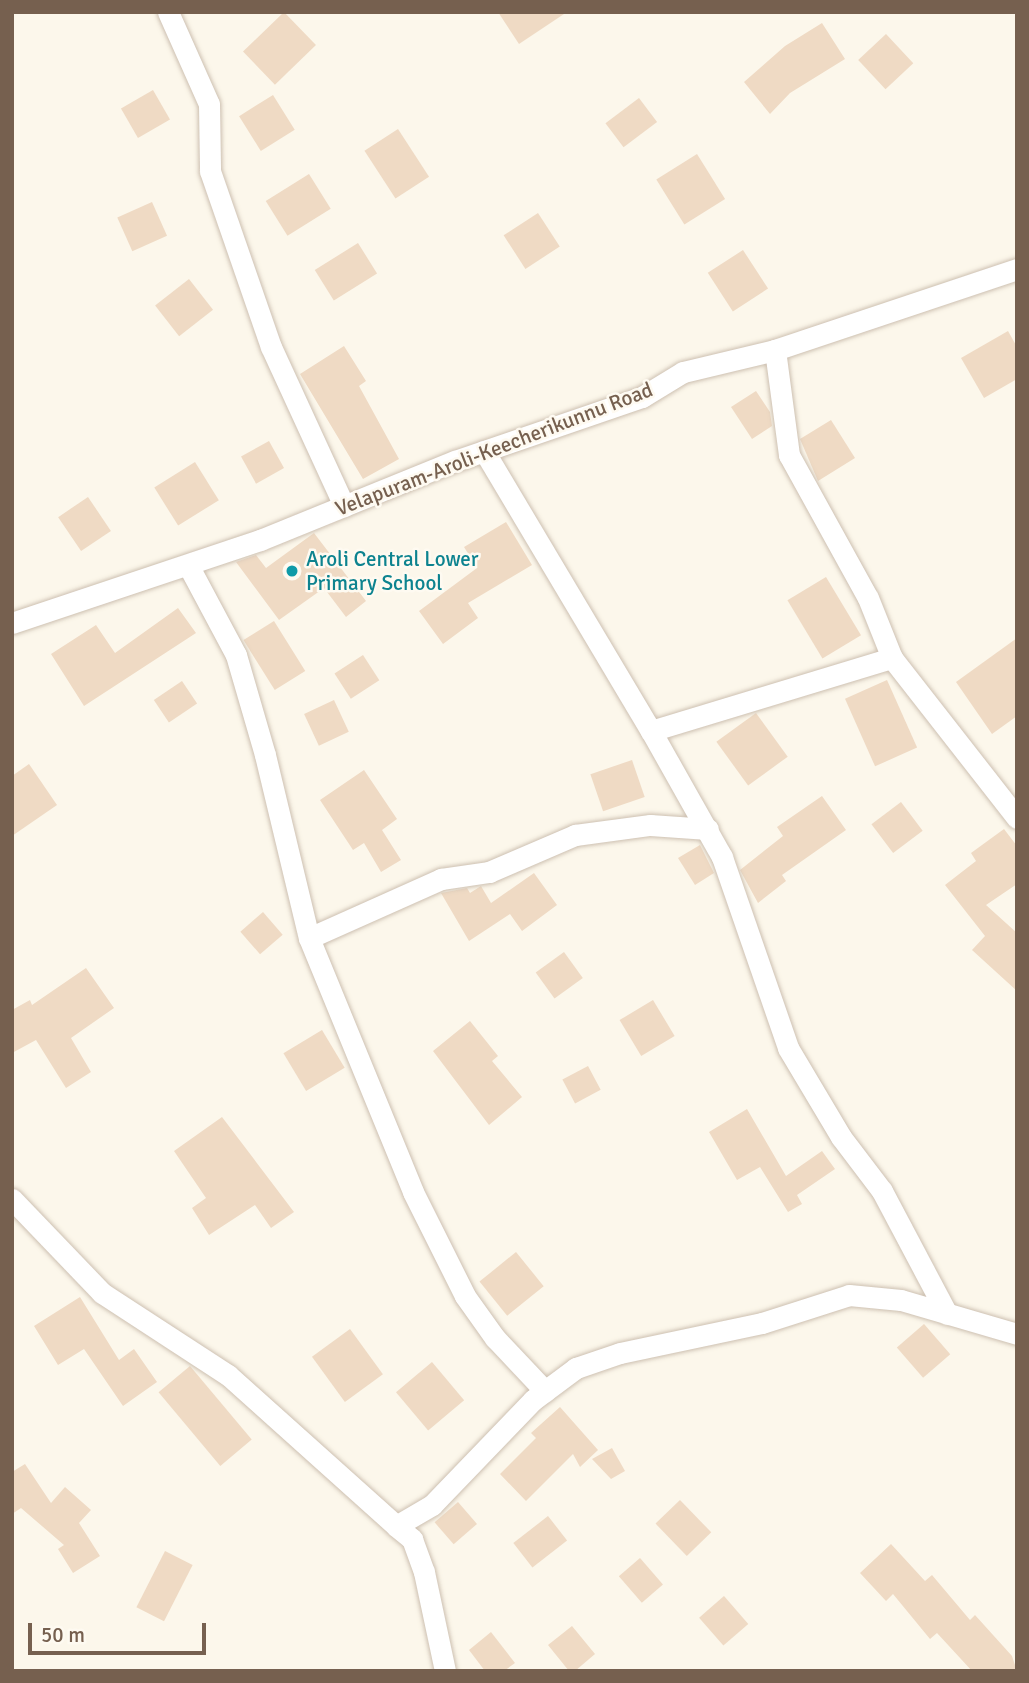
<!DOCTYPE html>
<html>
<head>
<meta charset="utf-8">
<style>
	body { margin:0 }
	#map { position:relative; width:1029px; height:1683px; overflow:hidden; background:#fcf7eb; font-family:Signika,sans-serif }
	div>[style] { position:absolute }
	.building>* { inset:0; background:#efdac4; transform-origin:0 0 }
	.roads { filter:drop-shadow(0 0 2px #cdc0b1) drop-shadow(0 0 2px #cdc0b1) }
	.street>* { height:21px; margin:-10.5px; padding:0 10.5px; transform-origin:10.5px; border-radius:10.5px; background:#fff }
	.dots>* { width:19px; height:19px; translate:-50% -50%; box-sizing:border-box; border:4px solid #fefaf1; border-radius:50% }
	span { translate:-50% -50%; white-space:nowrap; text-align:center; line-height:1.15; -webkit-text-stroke:5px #fefaf1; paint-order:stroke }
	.street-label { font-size:21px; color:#76604f }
	.culture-label { font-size:21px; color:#0d838f }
	.left { translate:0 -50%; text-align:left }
	.frame { position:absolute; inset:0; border:14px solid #76604f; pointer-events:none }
	.scale { position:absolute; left:28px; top:1623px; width:178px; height:32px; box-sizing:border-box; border:4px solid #76604f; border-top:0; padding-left:9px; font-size:21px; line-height:24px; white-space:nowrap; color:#76604f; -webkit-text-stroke:5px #fefaf1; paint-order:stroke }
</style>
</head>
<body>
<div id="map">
	<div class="building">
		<i style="left:284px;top:12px;width:46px;height:57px;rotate:46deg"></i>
		<i style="clip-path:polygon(498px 12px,567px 12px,519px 44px)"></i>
		<i style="clip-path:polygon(822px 23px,845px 59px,790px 93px,770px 114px,744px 82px,785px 46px)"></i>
		<i style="left:886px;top:34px;width:40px;height:38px;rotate:47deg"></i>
		<i style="left:153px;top:90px;width:34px;height:37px;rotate:60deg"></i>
		<i style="left:273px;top:95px;width:41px;height:40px;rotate:58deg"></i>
		<i style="left:639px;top:98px;width:30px;height:42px;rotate:53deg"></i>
		<i style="left:398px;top:129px;width:57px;height:40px;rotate:57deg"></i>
		<i style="left:697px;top:154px;width:53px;height:48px;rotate:58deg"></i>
		<i style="left:309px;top:174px;width:41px;height:51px;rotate:58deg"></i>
		<i style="left:152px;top:202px;width:37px;height:38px;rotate:66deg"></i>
		<i style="left:538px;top:213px;width:40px;height:41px;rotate:57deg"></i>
		<i style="left:358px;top:243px;width:36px;height:51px;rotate:58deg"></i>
		<i style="left:743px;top:250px;width:46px;height:42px;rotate:57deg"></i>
		<i style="left:189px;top:279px;width:39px;height:43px;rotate:52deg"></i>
		<i style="clip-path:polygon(1008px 331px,1017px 347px,1017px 379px,984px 398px,961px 358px)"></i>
		<i style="clip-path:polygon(344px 346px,366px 381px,359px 386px,399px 459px,363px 479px,300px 374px)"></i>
		<i style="clip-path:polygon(756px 391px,770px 412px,772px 426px,752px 439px,731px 407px)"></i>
		<i style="clip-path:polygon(831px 420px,855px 458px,818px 481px,800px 439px)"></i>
		<i style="left:269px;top:441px;width:31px;height:32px;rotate:61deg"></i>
		<i style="left:195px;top:462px;width:45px;height:48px;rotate:58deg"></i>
		<i style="left:88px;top:497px;width:41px;height:36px;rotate:56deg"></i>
		<i style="clip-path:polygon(506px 522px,532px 565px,468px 603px,478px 618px,443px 644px,419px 611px,477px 568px,464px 547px)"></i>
		<i style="clip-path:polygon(314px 533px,366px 601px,346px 617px,324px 588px,279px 620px,236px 562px,256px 555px,266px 568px)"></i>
		<i style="left:826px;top:577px;width:68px;height:45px;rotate:59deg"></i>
		<i style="clip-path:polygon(178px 608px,196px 633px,84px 706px,51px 654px,96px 625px,115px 653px)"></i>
		<i style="left:274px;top:621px;width:59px;height:36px;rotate:58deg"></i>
		<i style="clip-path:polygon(1017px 638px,1017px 716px,992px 734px,956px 682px)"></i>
		<i style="left:363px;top:655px;width:30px;height:34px;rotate:57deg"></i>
		<i style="left:887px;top:680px;width:74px;height:46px;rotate:66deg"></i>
		<i style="left:182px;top:681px;width:27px;height:34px;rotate:56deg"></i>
		<i style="left:334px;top:700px;width:35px;height:33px;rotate:65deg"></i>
		<i style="left:756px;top:713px;width:54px;height:49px;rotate:54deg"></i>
		<i style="left:632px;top:760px;width:39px;height:44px;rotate:71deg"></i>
		<i style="clip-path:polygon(29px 764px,57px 805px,12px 836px,12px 776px)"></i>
		<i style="clip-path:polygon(364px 770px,397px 819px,382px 830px,401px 860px,381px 872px,364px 843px,353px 850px,320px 800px)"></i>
		<i style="clip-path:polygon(822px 796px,846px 830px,782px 875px,786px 881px,758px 903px,740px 870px,783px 836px,777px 827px)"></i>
		<i style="left:901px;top:802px;width:36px;height:37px;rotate:53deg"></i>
		<i style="clip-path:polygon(1004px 829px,1017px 846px,1017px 884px,986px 905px,1017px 933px,1017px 991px,972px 950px,985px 936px,945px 885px,976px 861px,971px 853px)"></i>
		<i style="clip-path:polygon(700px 845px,714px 873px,695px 885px,678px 858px)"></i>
		<i style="clip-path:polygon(534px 873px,557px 905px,522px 931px,510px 914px,469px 941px,441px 893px,467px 888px,470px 893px,481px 886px,491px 903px)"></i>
		<i style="left:263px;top:912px;width:30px;height:30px;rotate:49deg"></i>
		<i style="left:564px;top:952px;width:32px;height:35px;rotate:54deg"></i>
		<i style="clip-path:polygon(86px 968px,114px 1008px,71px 1038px,91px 1072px,66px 1088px,36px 1040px,12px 1053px,12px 1010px,30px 1000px,32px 1005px)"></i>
		<i style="left:653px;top:1000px;width:42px;height:39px;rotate:59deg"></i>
		<i style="clip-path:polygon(470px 1021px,498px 1056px,492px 1061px,522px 1097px,489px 1125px,433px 1051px)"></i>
		<i style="left:322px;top:1030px;width:44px;height:45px;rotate:59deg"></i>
		<i style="left:588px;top:1066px;width:27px;height:29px;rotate:62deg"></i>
		<i style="clip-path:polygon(747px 1109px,786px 1176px,822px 1151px,835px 1169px,797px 1195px,802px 1204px,788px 1212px,760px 1167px,737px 1180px,709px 1132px)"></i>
		<i style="clip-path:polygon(222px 1117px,294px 1212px,271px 1228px,255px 1205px,209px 1235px,192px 1208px,206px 1198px,174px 1151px)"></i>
		<i style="left:516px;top:1252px;width:44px;height:47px;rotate:51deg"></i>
		<i style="clip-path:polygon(80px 1297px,119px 1360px,134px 1349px,157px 1382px,123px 1406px,84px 1349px,58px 1365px,34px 1326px)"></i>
		<i style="left:924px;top:1324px;width:40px;height:36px;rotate:49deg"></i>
		<i style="left:350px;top:1329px;width:56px;height:47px;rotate:54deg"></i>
		<i style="left:432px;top:1362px;width:50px;height:47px;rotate:50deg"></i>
		<i style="left:190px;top:1366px;width:96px;height:41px;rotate:50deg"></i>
		<i style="clip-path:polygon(560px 1407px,598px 1450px,580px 1467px,573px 1454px,526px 1501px,500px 1474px,536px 1438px,531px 1433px)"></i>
		<i style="clip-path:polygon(612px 1448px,625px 1471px,611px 1479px,592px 1459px)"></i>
		<i style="clip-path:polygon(25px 1464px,51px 1503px,65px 1487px,91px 1510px,79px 1523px,100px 1556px,73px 1573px,58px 1549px,64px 1545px,21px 1508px,12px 1514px,12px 1472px)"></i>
		<i style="left:680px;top:1500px;width:45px;height:34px;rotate:46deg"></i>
		<i style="left:458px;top:1502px;width:29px;height:31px;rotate:49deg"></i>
		<i style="left:548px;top:1516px;width:31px;height:44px;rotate:52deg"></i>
		<i style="clip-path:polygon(891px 1544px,925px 1581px,932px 1575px,970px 1620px,975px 1615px,1012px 1656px,1017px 1671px,972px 1671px,937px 1633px,930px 1639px,893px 1594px,886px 1601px,860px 1573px)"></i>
		<i style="left:165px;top:1551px;width:31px;height:63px;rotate:27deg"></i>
		<i style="left:640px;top:1558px;width:35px;height:28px;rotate:49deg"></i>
		<i style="left:724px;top:1596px;width:37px;height:33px;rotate:49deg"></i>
		<i style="clip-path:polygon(572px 1626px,595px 1654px,575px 1671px,569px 1671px,548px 1645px)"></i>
		<i style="clip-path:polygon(491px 1632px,515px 1663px,504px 1671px,485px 1671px,469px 1650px)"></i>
	</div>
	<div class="roads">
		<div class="street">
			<i style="left:168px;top:12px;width:101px;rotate:66deg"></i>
			<i style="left:209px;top:104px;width:67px;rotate:89.1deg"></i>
			<i style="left:210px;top:171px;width:186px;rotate:70.9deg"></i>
			<i style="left:271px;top:347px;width:175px;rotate:65.3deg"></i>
			<i style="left:775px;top:350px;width:106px;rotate:82.4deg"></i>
			<i style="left:789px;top:455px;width:163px;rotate:61.1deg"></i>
			<i style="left:868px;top:598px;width:65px;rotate:68.2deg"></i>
			<i style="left:484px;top:451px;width:326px;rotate:59.2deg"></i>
			<i style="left:651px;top:731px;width:252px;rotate:-16.9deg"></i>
			<i style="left:892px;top:658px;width:203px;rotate:52deg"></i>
			<i style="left:188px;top:565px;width:102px;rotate:61.9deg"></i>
			<i style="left:236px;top:655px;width:104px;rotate:73.8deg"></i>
			<i style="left:265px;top:755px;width:188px;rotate:76.5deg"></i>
			<i style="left:309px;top:938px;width:274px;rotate:67.7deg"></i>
			<i style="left:413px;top:1192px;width:116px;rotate:63.4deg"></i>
			<i style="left:465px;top:1296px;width:52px;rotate:54.5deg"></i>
			<i style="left:495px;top:1338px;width:73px;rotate:46.7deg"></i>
			<i style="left:12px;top:623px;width:262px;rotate:-18.5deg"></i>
			<i style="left:260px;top:540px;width:210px;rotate:-22.1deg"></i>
			<i style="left:455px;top:461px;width:198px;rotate:-18.9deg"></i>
			<i style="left:642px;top:397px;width:48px;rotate:-31.4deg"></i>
			<i style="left:683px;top:372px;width:95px;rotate:-13.4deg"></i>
			<i style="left:775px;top:350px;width:255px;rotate:-18.5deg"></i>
			<i style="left:651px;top:731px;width:145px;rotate:60.6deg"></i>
			<i style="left:722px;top:857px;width:202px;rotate:70.9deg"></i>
			<i style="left:788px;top:1048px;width:104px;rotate:59.2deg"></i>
			<i style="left:841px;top:1137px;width:68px;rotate:52.8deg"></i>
			<i style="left:882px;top:1191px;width:139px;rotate:62.1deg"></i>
			<i style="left:309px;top:938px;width:145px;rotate:-24.1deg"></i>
			<i style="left:441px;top:879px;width:49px;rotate:-8.3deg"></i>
			<i style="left:489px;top:872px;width:94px;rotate:-23.3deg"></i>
			<i style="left:575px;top:835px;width:76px;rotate:-7.6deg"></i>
			<i style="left:650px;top:825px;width:58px;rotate:3.9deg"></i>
			<i style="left:12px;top:1199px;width:130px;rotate:46.2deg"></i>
			<i style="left:102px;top:1293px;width:150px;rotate:33.1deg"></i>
			<i style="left:228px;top:1375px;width:226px;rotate:41.9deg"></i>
			<i style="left:396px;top:1526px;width:42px;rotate:-30.3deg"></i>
			<i style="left:432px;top:1505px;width:146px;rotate:-46.1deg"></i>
			<i style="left:533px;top:1400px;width:54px;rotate:-36.7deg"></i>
			<i style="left:576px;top:1368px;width:46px;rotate:-18.8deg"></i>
			<i style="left:620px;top:1353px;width:145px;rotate:-11.9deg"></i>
			<i style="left:762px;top:1323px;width:91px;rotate:-17.8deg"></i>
			<i style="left:849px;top:1295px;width:52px;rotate:5.5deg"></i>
			<i style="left:901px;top:1300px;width:121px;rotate:16.3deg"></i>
			<i style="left:396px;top:1526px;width:21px;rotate:39deg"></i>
			<i style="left:412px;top:1539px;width:35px;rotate:70deg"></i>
			<i style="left:424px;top:1572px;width:101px;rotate:78deg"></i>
		</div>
	</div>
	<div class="dots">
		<i style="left:292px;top:571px;background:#0f9aa8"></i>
	</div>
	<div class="street-label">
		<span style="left:494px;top:449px;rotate:-21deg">Velapuram-Aroli-Keecherikunnu Road</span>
	</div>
	<div class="culture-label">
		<span class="left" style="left:306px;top:571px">Aroli Central Lower<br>Primary School</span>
	</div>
	<div class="frame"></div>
	<div class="scale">50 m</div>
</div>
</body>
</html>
